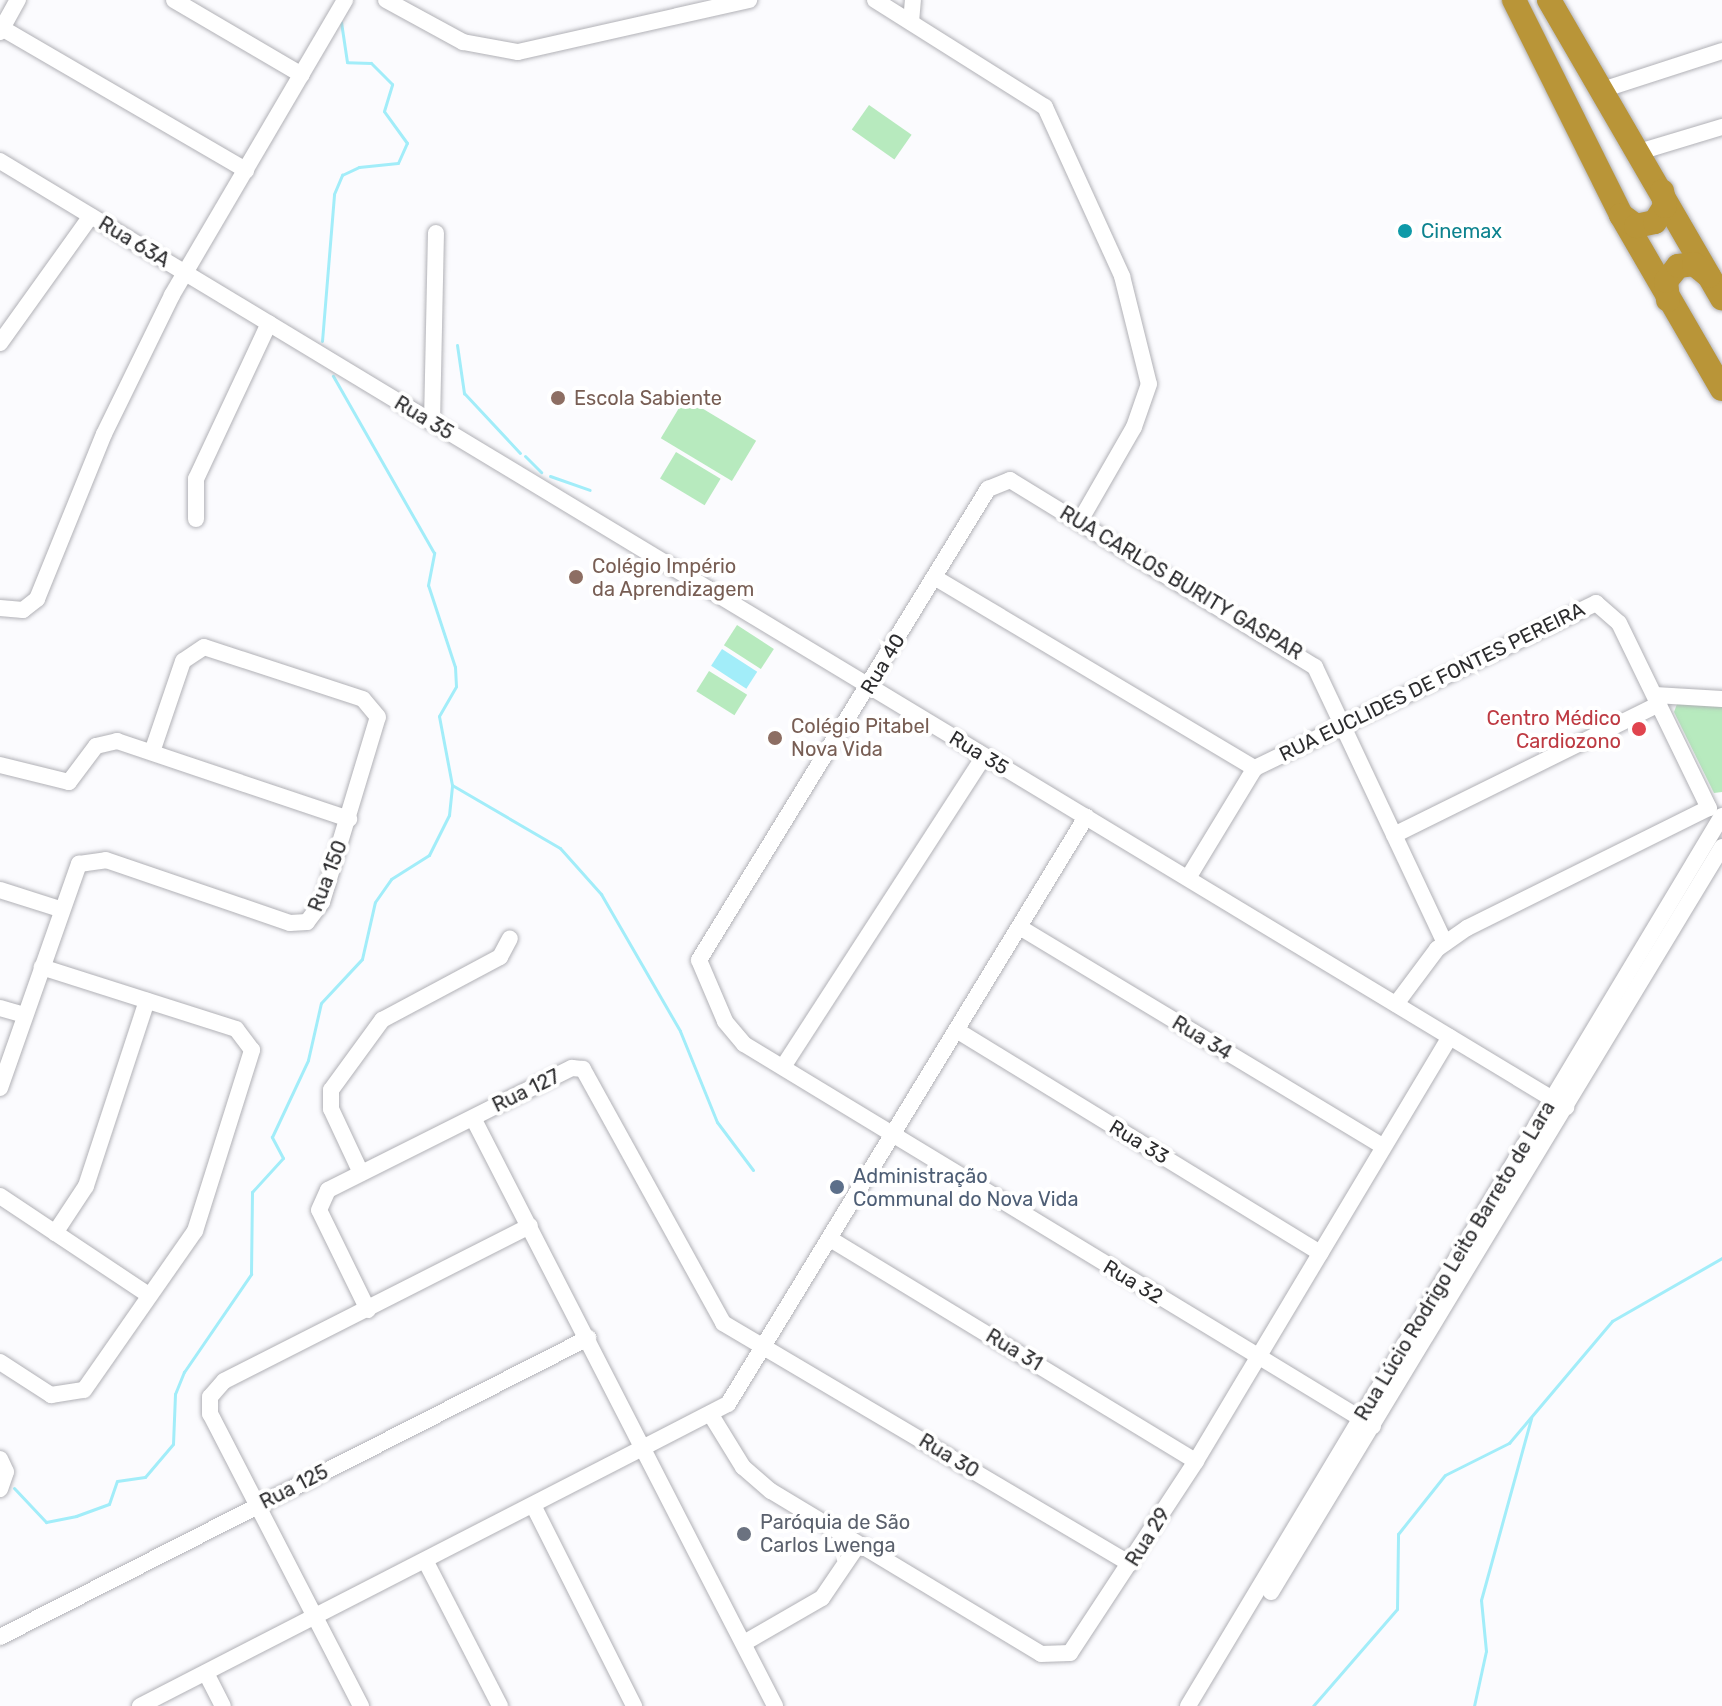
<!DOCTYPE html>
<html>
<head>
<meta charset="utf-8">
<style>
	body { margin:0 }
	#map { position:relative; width:1722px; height:1706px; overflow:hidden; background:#fbfbfe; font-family:Rubik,sans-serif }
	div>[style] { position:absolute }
	.green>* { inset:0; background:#b7eabe; transform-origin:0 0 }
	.water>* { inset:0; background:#a2edf9; transform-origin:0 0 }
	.stream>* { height:3px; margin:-1.5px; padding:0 1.5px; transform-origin:1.5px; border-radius:1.5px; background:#a2edf9 }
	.roads { filter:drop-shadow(0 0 2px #b1b1b6) drop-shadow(0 0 2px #b1b1b6) }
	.minor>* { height:16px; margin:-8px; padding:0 8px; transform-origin:8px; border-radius:8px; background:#fff }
	.highway>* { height:24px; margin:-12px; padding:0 12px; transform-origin:12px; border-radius:12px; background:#b99538 }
	.dots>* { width:22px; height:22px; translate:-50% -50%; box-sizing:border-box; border:4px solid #fff; border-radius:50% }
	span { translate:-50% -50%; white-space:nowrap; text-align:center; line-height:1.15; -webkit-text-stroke:8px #fff; paint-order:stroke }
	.culture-label { font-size:20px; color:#0d838f }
	.left { translate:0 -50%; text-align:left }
	.street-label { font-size:20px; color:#2c2c2e }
	.education-label { font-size:20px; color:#785e54 }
	.health-label { font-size:20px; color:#be3a42 }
	.right { translate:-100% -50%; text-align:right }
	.service-label { font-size:20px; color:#4e5e75 }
	.worship-label { font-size:20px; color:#5b616d }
</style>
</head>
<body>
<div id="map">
	<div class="green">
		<i style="left:869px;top:105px;width:52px;height:30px;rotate:35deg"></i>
		<i style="left:685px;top:398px;width:83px;height:47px;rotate:31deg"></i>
		<i style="left:676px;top:452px;width:52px;height:31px;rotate:31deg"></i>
		<i style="left:737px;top:625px;width:44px;height:24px;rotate:33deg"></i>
		<i style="left:709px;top:671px;width:45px;height:24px;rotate:32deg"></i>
		<i style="clip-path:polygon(1722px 703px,1722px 792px,1714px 793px,1674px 712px,1677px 704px)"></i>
	</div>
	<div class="water">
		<i style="left:722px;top:649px;width:42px;height:20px;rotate:33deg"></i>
	</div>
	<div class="stream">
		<i style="left:322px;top:341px;width:147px;rotate:-85.3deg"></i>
		<i style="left:334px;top:194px;width:21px;rotate:-67deg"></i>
		<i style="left:342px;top:175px;width:19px;rotate:-25deg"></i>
		<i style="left:359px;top:167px;width:39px;rotate:-6deg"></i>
		<i style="left:398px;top:163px;width:22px;rotate:-66deg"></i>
		<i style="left:407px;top:143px;width:39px;rotate:-126deg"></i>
		<i style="left:384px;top:111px;width:28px;rotate:-73deg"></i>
		<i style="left:392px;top:84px;width:30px;rotate:-135deg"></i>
		<i style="left:371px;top:63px;width:24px;rotate:-178deg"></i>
		<i style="left:347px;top:62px;width:40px;rotate:-98.5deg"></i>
		<i style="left:457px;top:345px;width:49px;rotate:81.7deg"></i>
		<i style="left:464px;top:393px;width:82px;rotate:47deg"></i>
		<i style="left:525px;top:456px;width:23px;rotate:45deg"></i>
		<i style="left:550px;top:476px;width:42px;rotate:19.3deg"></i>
		<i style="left:452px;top:785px;width:125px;rotate:30.3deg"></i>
		<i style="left:560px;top:848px;width:62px;rotate:48.3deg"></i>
		<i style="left:601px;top:894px;width:158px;rotate:60deg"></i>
		<i style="left:680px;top:1031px;width:98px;rotate:67.9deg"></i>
		<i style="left:717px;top:1122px;width:60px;rotate:53.1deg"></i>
		<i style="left:14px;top:1488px;width:47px;rotate:46.7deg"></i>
		<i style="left:46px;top:1522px;width:31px;rotate:-11deg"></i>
		<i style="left:76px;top:1516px;width:35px;rotate:-20deg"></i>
		<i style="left:109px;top:1504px;width:24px;rotate:-71deg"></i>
		<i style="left:117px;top:1481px;width:28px;rotate:-8deg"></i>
		<i style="left:145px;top:1477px;width:43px;rotate:-49.7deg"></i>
		<i style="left:173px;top:1444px;width:50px;rotate:-87.7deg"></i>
		<i style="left:175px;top:1394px;width:24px;rotate:-68deg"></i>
		<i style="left:184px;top:1372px;width:119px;rotate:-55.6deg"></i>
		<i style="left:251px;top:1274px;width:82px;rotate:-89.3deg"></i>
		<i style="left:252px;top:1192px;width:46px;rotate:-47.6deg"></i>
		<i style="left:283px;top:1158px;width:24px;rotate:-118deg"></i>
		<i style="left:272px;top:1137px;width:85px;rotate:-64.9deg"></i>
		<i style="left:308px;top:1060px;width:58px;rotate:-77.2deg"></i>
		<i style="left:321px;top:1003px;width:60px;rotate:-47deg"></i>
		<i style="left:362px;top:959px;width:58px;rotate:-77.2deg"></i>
		<i style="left:375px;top:902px;width:28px;rotate:-55deg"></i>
		<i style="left:391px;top:879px;width:45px;rotate:-32.3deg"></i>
		<i style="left:429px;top:855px;width:45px;rotate:-63.4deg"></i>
		<i style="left:449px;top:815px;width:30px;rotate:-84deg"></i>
		<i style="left:452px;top:785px;width:70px;rotate:-100.7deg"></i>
		<i style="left:439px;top:716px;width:34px;rotate:-60deg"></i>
		<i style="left:456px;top:686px;width:19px;rotate:-93deg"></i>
		<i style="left:455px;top:667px;width:86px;rotate:-108.2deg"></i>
		<i style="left:428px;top:585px;width:33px;rotate:-79deg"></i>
		<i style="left:434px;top:553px;width:204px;rotate:-119.7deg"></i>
		<i style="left:1313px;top:1706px;width:128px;rotate:-49.1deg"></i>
		<i style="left:1397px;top:1609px;width:75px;rotate:-89.2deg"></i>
		<i style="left:1398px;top:1534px;width:75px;rotate:-51.5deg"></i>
		<i style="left:1445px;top:1475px;width:72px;rotate:-26.6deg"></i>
		<i style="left:1509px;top:1443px;width:160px;rotate:-49.8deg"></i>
		<i style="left:1612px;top:1321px;width:127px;rotate:-29.8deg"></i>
		<i style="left:1474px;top:1706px;width:56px;rotate:-77.7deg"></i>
		<i style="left:1486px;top:1651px;width:51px;rotate:-95.6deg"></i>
		<i style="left:1481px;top:1600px;width:189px;rotate:-74.6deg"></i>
	</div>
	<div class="roads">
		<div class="minor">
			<i style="left:174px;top:0;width:148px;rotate:30.4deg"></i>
			<i style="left:386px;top:0;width:88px;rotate:28.6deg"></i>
			<i style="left:463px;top:42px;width:56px;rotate:10.3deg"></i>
			<i style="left:518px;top:52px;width:237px;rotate:-12.7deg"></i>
			<i style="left:875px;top:0;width:201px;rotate:32.2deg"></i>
			<i style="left:1045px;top:107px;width:186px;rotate:65.5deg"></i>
			<i style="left:1122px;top:276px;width:111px;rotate:76deg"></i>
			<i style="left:1149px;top:384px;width:46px;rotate:109.2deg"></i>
			<i style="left:1134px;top:427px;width:108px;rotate:119.9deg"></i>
			<i style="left:911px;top:22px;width:22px;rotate:-85deg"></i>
			<i style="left:0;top:27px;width:285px;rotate:30.2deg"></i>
			<i style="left:0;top:32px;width:37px;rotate:-61deg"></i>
			<i style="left:1602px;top:90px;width:126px;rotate:-18deg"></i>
			<i style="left:1639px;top:152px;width:87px;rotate:-16.8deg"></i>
			<i style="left:0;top:161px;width:1830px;rotate:31.14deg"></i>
			<i style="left:0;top:343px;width:156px;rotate:-54.4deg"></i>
			<i style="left:432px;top:423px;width:190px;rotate:-88.8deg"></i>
			<i style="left:196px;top:519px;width:40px;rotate:-90deg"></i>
			<i style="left:196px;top:479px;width:172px;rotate:-64.9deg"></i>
			<i style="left:934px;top:577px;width:374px;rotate:30.8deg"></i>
			<i style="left:0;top:608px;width:23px;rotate:5deg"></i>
			<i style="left:23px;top:610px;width:18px;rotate:-38deg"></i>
			<i style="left:37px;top:599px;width:178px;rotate:-67.9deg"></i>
			<i style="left:104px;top:434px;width:155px;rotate:-63.9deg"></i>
			<i style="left:172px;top:295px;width:342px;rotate:-59.6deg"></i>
			<i style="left:1655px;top:695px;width:67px;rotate:3.4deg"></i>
			<i style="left:0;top:765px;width:71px;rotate:13.8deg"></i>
			<i style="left:69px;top:782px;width:45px;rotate:-53.1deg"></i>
			<i style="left:96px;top:746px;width:22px;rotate:-13deg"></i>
			<i style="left:117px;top:741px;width:245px;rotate:18.6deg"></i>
			<i style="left:1394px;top:835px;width:296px;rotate:-26.3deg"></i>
			<i style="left:1188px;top:878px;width:129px;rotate:-58.7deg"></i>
			<i style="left:1255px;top:768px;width:379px;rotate:-25.8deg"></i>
			<i style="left:1596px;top:603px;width:30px;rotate:41deg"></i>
			<i style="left:1619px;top:623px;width:206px;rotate:64.1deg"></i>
			<i style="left:0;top:890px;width:63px;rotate:17.6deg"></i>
			<i style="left:1021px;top:928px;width:423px;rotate:31.1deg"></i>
			<i style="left:1396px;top:1004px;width:69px;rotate:-53.3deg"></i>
			<i style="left:1437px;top:949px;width:37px;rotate:-35deg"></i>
			<i style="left:1467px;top:928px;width:270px;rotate:-26.4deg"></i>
			<i style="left:0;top:1008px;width:25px;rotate:16deg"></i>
			<i style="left:958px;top:1031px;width:425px;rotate:31.5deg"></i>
			<i style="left:783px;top:1067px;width:370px;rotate:-57.1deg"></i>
			<i style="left:0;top:1088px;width:238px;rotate:-70.6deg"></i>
			<i style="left:79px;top:864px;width:27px;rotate:-8deg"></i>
			<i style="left:106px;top:860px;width:194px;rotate:18.9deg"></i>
			<i style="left:290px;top:923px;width:17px;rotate:-3deg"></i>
			<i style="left:307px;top:922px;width:25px;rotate:-53deg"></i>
			<i style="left:322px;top:902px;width:193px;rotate:-73.2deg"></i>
			<i style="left:378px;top:717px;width:23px;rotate:-130deg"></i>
			<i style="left:363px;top:699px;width:167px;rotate:-161.9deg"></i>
			<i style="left:204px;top:647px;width:25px;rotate:146deg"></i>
			<i style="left:183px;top:661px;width:96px;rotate:108.8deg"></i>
			<i style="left:473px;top:1118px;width:661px;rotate:62.81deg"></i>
			<i style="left:361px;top:1173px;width:71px;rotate:-115.1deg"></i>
			<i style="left:331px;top:1109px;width:19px;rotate:-90deg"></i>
			<i style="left:331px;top:1090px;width:87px;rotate:-53.9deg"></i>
			<i style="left:382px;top:1020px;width:134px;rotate:-28.1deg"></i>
			<i style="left:500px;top:957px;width:21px;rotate:-62deg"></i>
			<i style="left:0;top:1196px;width:177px;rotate:33.7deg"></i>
			<i style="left:55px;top:1233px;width:56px;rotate:-56.6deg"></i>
			<i style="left:86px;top:1186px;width:195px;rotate:-71.8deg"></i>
			<i style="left:832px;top:1240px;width:426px;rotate:31.3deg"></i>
			<i style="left:368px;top:1310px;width:111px;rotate:-116.1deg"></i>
			<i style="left:319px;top:1210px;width:22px;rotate:-66deg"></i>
			<i style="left:328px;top:1190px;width:273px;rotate:-26.6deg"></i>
			<i style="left:572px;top:1068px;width:11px;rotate:5deg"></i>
			<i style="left:583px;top:1069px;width:290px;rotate:61.1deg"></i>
			<i style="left:723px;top:1323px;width:473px;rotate:30.6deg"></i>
			<i style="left:0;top:1362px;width:61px;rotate:32.9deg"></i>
			<i style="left:51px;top:1395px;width:33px;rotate:-9deg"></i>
			<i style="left:84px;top:1390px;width:194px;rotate:-55.1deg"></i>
			<i style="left:195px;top:1231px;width:190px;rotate:-72.5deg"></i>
			<i style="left:252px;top:1050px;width:26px;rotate:-127deg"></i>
			<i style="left:236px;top:1029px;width:204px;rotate:-162.3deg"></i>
			<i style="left:711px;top:1415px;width:61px;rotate:58.4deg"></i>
			<i style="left:743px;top:1467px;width:37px;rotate:41deg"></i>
			<i style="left:771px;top:1491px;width:315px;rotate:31.1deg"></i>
			<i style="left:1041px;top:1654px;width:29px;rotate:-2deg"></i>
			<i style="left:1070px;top:1653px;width:230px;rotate:-56.7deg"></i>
			<i style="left:1196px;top:1461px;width:494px;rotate:-59.1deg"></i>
			<i style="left:1373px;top:1426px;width:736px;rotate:-148.73deg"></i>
			<i style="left:744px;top:1044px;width:30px;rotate:-130deg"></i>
			<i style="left:725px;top:1021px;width:66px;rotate:-113.1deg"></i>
			<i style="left:699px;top:960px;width:553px;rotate:-58.47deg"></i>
			<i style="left:988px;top:489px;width:24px;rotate:-22deg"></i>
			<i style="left:1010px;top:480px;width:358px;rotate:31.5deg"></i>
			<i style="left:1315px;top:667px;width:305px;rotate:64.8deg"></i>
			<i style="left:0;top:1459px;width:14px;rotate:65deg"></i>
			<i style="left:6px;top:1472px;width:18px;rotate:109deg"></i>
			<i style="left:534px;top:1507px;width:223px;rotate:63.3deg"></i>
			<i style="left:426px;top:1562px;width:162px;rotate:62.8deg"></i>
			<i style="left:1271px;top:1592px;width:871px;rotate:-58.81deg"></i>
			<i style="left:0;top:1637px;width:660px;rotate:-26.95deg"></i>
			<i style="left:744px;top:1643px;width:90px;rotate:-30deg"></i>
			<i style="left:822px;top:1598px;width:64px;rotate:-55.8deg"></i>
			<i style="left:206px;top:1673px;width:37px;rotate:63deg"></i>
			<i style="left:140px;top:1706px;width:661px;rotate:-27.19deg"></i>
			<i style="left:728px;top:1404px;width:688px;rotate:-58.62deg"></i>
			<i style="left:361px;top:1706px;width:329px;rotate:-117.3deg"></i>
			<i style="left:210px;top:1414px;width:17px;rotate:-90deg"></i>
			<i style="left:210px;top:1397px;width:21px;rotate:-49deg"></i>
			<i style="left:224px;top:1381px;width:343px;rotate:-26.9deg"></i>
			<i style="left:1188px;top:1706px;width:1038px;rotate:-59.04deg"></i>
		</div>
		<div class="highway">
			<i style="left:1514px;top:0;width:240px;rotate:63.5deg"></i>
			<i style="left:1621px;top:215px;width:201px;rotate:59.9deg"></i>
			<i style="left:1549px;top:0;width:345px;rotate:59.9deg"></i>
			<i style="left:1621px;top:215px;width:19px;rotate:36deg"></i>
			<i style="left:1636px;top:226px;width:19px;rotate:-12deg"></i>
			<i style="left:1655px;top:222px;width:19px;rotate:-58deg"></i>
			<i style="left:1665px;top:206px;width:15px;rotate:-101deg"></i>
			<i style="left:1668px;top:300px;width:19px;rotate:-96deg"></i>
			<i style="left:1666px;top:281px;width:19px;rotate:-51deg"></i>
			<i style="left:1678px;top:266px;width:16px;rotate:-7deg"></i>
			<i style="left:1694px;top:264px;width:19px;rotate:39deg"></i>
		</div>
	</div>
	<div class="dots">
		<i style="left:1405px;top:231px;background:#0f9aa8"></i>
		<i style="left:558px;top:398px;background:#8d6e63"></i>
		<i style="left:576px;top:577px;background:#8d6e63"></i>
		<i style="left:1639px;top:729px;background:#e0444e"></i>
		<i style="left:775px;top:738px;background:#8d6e63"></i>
		<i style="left:837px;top:1187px;background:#5c6f8a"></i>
		<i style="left:744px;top:1534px;background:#6b7280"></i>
	</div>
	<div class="culture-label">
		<span class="left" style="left:1421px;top:231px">Cinemax</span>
	</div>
	<div class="street-label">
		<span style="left:134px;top:242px;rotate:31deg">Rua 63A</span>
		<span style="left:424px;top:418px;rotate:31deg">Rua 35</span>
		<span style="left:1181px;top:583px;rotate:31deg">RUA CARLOS BURITY GASPAR</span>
		<span style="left:883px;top:664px;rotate:-59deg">Rua 40</span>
		<span style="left:1432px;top:682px;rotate:-26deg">RUA EUCLIDES DE FONTES PEREIRA</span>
		<span style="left:979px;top:753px;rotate:31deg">Rua 35</span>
		<span style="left:328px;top:876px;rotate:-69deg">Rua 150</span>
		<span style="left:1202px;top:1038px;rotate:31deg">Rua 34</span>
		<span style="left:526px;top:1091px;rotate:-26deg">Rua 127</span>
		<span style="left:1139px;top:1142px;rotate:31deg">Rua 33</span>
		<span style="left:1455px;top:1261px;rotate:-59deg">Rua Lúcio Rodrigo Leito Barreto de Lara</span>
		<span style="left:1133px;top:1282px;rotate:31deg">Rua 32</span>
		<span style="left:1014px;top:1350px;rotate:31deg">Rua 31</span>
		<span style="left:949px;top:1456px;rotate:31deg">Rua 30</span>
		<span style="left:294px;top:1487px;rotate:-27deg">Rua 125</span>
		<span style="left:1148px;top:1537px;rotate:-58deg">Rua 29</span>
	</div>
	<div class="education-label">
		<span class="left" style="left:574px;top:398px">Escola Sabiente</span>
		<span class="left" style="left:592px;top:578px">Colégio Império<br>da Aprendizagem</span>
		<span class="left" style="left:791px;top:738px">Colégio Pitabel<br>Nova Vida</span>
	</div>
	<div class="health-label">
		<span class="right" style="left:1621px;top:730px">Centro Médico<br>Cardiozono</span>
	</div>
	<div class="service-label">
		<span class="left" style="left:853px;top:1188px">Administração<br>Communal do Nova Vida</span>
	</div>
	<div class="worship-label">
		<span class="left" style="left:760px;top:1534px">Paróquia de São<br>Carlos Lwenga</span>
	</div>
</div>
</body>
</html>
